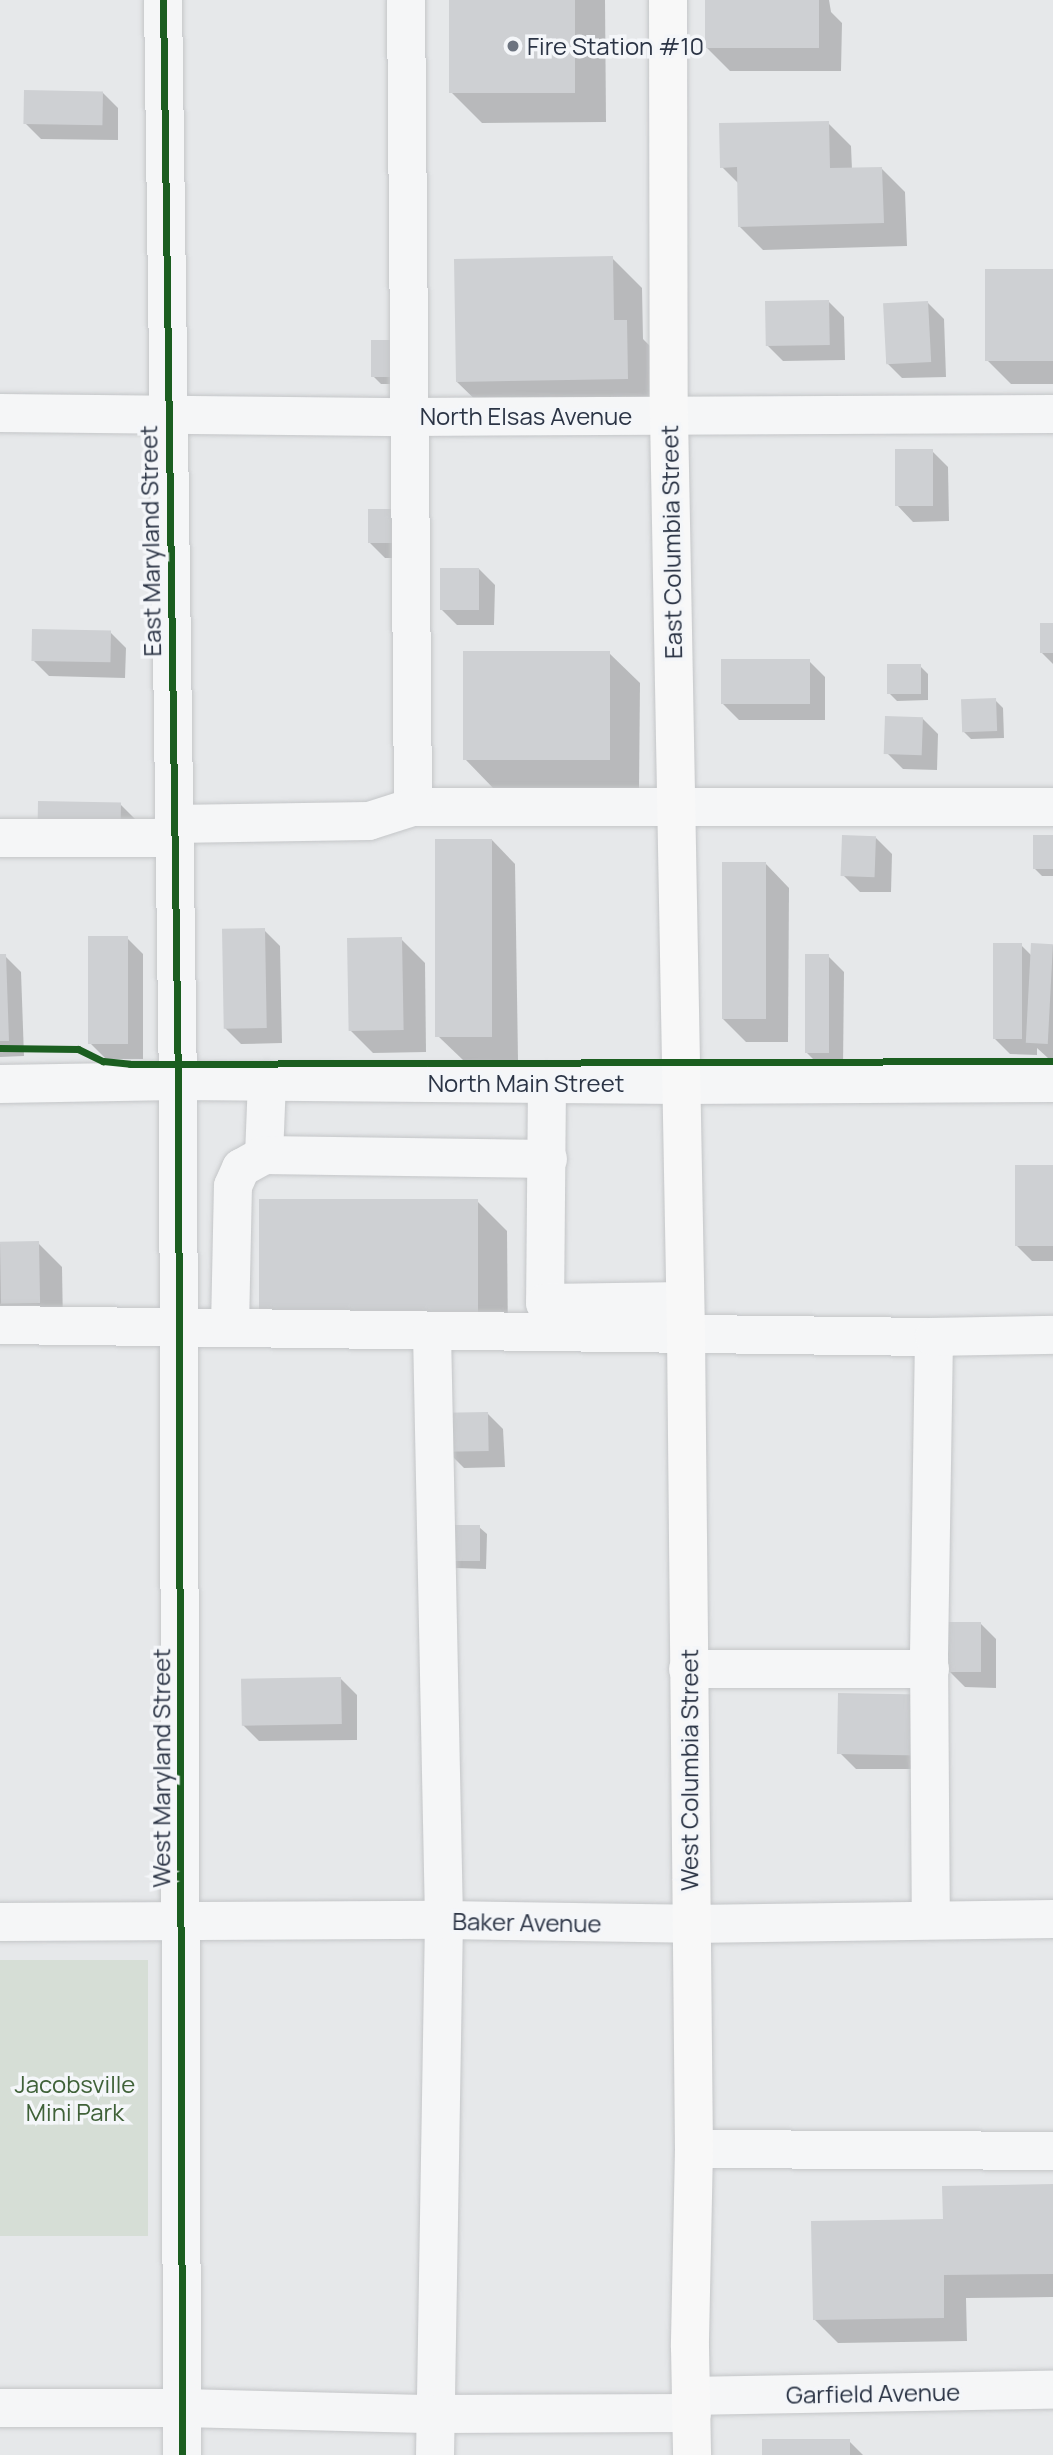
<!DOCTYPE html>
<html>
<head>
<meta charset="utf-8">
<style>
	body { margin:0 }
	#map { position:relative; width:1053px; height:2455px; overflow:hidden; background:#e6e8ea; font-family:Manrope,sans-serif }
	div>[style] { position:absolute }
	.green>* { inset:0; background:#d6ded6; transform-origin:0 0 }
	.shadow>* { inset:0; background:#0003 }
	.building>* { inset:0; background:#ced0d3; transform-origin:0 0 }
	.roads { filter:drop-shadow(0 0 2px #c4c6c8) drop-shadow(0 0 2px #c4c6c8) }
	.minor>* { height:38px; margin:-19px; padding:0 19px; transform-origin:19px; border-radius:19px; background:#f5f6f7 }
	.major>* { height:38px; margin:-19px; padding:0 19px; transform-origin:19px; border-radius:19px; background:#f8f8f8 }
	.cycleway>* { height:7px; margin:-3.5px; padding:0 3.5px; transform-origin:3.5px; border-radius:3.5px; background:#1b5e20 }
	.dots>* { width:19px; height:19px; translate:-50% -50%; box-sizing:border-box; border:4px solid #f4f6f9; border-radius:50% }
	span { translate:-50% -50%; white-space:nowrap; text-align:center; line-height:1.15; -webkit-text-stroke:7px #f4f6f9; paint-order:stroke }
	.poi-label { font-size:24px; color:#2b3445 }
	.left { translate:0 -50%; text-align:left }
	.street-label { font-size:24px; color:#2b3445 }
	.park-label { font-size:24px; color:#3f6138 }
</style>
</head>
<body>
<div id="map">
	<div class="green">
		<i style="left:0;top:1960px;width:148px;height:276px"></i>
	</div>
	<div class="shadow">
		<i style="clip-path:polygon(451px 0,605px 0,606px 122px,482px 123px,452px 93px)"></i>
		<i style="clip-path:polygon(706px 0,829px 0,831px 12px,842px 23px,841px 71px,730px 71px,706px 47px)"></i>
		<i style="clip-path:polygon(102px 92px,118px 108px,118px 140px,41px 139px,25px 123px)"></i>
		<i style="clip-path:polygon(828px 123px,851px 146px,852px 170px,882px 169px,905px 192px,907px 246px,763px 250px,739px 226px,739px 184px,722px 167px)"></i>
		<i style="clip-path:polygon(612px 258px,642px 288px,643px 339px,656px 352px,658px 409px,488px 412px,457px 382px)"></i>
		<i style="clip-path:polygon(1053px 271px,1053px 384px,1011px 384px,987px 360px)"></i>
		<i style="clip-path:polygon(828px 301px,844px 317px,845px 360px,783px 361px,767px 345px)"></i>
		<i style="clip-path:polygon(928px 303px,944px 319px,946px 377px,902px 378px,886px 362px)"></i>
		<i style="clip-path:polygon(403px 342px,411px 384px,381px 384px,373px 376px)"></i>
		<i style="clip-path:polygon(932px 451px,948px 467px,949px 521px,913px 522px,897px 505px)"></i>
		<i style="clip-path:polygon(370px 511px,421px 558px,385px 558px,369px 542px)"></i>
		<i style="clip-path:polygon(479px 569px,495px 585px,494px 625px,457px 625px,441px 609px)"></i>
		<i style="clip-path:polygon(1053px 625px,1053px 664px,1042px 653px)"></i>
		<i style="clip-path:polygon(110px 632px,126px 648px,125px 678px,49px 676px,33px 660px)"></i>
		<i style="clip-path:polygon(609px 653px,640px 683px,639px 790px,495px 790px,465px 759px)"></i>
		<i style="clip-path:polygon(809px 661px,825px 677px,825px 720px,739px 720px,723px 704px)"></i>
		<i style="clip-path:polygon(920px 666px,928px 674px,928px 700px,897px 701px,889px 693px)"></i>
		<i style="clip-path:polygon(995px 700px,1003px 708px,1004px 738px,971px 739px,963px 731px)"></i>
		<i style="clip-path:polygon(922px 718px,938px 734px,937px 770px,903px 769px,887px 753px)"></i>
		<i style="clip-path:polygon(120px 804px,136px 820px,55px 850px)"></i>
		<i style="clip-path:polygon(1053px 837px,1053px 876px,1042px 876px,1034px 868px)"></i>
		<i style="clip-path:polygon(876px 838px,892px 854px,891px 892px,860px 892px,844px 876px)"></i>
		<i style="clip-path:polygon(492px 840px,515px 864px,518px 1060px,463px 1060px,439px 1037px)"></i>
		<i style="clip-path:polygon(766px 864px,789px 888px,788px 1042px,746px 1042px,722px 1018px)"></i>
		<i style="clip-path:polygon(264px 930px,280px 946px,282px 1043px,241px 1044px,225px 1028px)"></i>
		<i style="clip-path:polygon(127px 938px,143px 954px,143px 1059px,106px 1059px,90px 1043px)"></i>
		<i style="clip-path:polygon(401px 939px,425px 963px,426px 1052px,373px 1053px,349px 1029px)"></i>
		<i style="clip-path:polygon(1021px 945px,1032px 956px,1053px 945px,1053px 1058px,1048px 1058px,1037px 1048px,1037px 1055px,1010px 1054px,994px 1038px)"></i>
		<i style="clip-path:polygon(0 956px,5px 956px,21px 972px,24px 1056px,0 1057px)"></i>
		<i style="clip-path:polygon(828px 956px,844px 972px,843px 1068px,822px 1068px,806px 1052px)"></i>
		<i style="clip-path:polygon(1053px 1167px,1053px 1261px,1032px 1261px,1016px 1245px)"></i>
		<i style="clip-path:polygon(477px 1201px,507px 1231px,508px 1343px,291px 1342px)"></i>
		<i style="clip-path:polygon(38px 1243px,62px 1267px,63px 1326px,0 1328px,0 1244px)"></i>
		<i style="clip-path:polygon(487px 1413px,503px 1429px,505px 1467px,464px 1468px,448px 1452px)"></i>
		<i style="clip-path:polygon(479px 1527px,487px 1534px,486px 1569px,455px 1568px,448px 1560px)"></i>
		<i style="clip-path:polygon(980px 1623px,996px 1639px,996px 1688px,965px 1687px,949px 1671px)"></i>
		<i style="clip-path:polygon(341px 1679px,357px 1695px,357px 1740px,259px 1741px,243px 1725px)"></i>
		<i style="clip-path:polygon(840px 1695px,935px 1769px,856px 1769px,840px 1753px)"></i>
		<i style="clip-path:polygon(1053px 2186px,1053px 2297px,966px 2298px,967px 2341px,838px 2343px,815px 2320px,944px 2221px)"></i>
		<i style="clip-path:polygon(849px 2441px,863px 2455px,764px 2455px)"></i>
	</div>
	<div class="building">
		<i style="left:449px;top:0;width:126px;height:93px"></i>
		<i style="left:705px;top:0;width:114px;height:48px"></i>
		<i style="left:24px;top:90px;width:79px;height:34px;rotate:1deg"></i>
		<i style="clip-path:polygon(829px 121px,830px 168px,882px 167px,884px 223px,738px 227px,737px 167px,720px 168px,719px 123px)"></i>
		<i style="clip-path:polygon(613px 256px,614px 320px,627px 320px,628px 379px,456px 382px,454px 259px)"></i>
		<i style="left:985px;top:269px;width:68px;height:92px"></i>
		<i style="left:829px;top:300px;width:45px;height:64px;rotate:89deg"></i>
		<i style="left:928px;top:301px;width:61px;height:45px;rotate:87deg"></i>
		<i style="left:371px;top:340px;width:33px;height:37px"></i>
		<i style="left:895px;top:449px;width:38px;height:57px"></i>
		<i style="left:368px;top:509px;width:38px;height:34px"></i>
		<i style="left:440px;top:568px;width:39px;height:42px"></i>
		<i style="left:1040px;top:623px;width:13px;height:30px"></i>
		<i style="left:32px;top:629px;width:79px;height:32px;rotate:1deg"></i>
		<i style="left:463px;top:651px;width:147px;height:109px"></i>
		<i style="left:721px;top:659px;width:89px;height:45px"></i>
		<i style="left:887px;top:664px;width:34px;height:30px"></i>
		<i style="left:996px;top:698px;width:33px;height:35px;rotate:88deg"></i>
		<i style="left:885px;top:716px;width:38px;height:38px;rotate:2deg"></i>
		<i style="left:38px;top:801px;width:83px;height:34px;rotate:1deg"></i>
		<i style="left:842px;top:835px;width:34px;height:41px;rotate:2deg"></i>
		<i style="left:1033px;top:835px;width:20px;height:34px"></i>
		<i style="left:435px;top:839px;width:57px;height:198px"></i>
		<i style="left:722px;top:862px;width:44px;height:157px"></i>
		<i style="left:265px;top:928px;width:100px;height:43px;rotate:89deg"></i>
		<i style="left:88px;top:936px;width:40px;height:108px"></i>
		<i style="left:402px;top:937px;width:93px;height:55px;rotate:89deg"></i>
		<i style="left:993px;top:943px;width:29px;height:96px"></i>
		<i style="left:1031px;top:943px;width:22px;height:100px;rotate:3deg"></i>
		<i style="clip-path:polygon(0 954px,6px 954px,9px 1041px,0 1041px)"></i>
		<i style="left:805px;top:954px;width:24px;height:99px"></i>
		<i style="left:1015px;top:1165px;width:38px;height:81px"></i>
		<i style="left:259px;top:1199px;width:219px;height:114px"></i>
		<i style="left:39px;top:1241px;width:62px;height:39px;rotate:89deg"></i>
		<i style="left:488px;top:1412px;width:39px;height:43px;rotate:89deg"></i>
		<i style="left:446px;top:1525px;width:34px;height:36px"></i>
		<i style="left:946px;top:1622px;width:35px;height:50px"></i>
		<i style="left:341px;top:1677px;width:47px;height:100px;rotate:89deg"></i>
		<i style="left:838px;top:1693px;width:82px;height:61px;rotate:1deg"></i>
		<i style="clip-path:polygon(1053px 2184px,1053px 2274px,944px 2275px,944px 2318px,813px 2320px,811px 2221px,943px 2219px,942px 2186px)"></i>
		<i style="left:850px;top:2439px;width:16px;height:88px;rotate:90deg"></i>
	</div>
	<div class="roads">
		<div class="minor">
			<i style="left:163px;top:0;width:1081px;rotate:89.21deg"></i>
			<i style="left:178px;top:1081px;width:1374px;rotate:89.83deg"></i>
			<i style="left:406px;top:0;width:807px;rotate:89.5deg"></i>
			<i style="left:413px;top:807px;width:640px"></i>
			<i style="left:0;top:413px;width:409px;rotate:0.6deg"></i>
			<i style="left:409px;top:417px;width:644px;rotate:-0.27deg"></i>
			<i style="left:173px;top:824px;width:196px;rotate:-0.9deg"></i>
			<i style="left:369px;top:821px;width:46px;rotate:-17.7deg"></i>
			<i style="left:0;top:838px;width:173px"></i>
			<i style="left:267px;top:1081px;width:74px;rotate:92.3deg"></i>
			<i style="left:264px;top:1155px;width:284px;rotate:0.8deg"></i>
			<i style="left:547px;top:1083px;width:220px;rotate:90.5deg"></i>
			<i style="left:545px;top:1303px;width:140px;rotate:-0.8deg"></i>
			<i style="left:0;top:1084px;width:178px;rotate:-1deg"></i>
			<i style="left:178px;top:1081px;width:502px;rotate:0.46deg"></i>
			<i style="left:680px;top:1085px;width:373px;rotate:-0.3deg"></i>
			<i style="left:0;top:1325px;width:934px;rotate:0.74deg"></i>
			<i style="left:934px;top:1337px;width:317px;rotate:90.9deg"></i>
			<i style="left:929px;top:1654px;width:266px;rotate:89.6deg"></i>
			<i style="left:230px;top:1327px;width:141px;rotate:-88.8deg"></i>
			<i style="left:233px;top:1186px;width:20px;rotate:-66deg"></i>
			<i style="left:241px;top:1168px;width:26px;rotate:-29deg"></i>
			<i style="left:432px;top:1332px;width:588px;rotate:88.83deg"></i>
			<i style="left:444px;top:1920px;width:535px;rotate:90.96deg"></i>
			<i style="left:934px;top:1337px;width:119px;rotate:-1deg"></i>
			<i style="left:688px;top:1669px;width:242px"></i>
			<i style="left:0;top:1922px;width:444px;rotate:-0.3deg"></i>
			<i style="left:444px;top:1920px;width:246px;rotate:0.9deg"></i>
			<i style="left:690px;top:1924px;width:363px;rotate:-0.8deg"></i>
			<i style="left:694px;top:2149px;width:359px;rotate:0.3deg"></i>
			<i style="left:692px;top:2396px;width:361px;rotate:-1deg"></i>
			<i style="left:0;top:2408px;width:182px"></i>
			<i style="left:182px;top:2408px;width:253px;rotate:1.4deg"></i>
			<i style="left:435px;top:2414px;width:257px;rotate:-0.2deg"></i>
		</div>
		<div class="major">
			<i style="left:668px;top:0;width:415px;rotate:89.9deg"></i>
			<i style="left:669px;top:415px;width:918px;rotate:88.94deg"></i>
			<i style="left:686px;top:1333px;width:816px;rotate:89.44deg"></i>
			<i style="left:694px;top:2149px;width:198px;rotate:91.2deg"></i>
			<i style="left:690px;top:2347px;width:108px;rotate:88.9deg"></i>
		</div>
	</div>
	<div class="cycleway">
		<i style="left:163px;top:0;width:1081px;rotate:89.21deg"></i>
		<i style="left:178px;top:1081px;width:1374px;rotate:89.83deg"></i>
		<i style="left:0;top:1048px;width:78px;rotate:0.7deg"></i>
		<i style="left:78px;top:1049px;width:28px;rotate:26deg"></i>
		<i style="left:103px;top:1061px;width:27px;rotate:6deg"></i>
		<i style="left:130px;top:1064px;width:923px;rotate:-0.19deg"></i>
	</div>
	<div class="dots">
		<i style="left:513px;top:46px;background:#6c737f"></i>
	</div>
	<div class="poi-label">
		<span class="left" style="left:527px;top:46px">Fire Station #10</span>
	</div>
	<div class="street-label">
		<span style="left:526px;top:416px">North Elsas Avenue</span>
		<span style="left:150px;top:541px;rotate:-91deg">East Maryland Street</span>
		<span style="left:671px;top:542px;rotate:-91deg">East Columbia Street</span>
		<span style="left:526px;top:1083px">North Main Street</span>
		<span style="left:161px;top:1768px;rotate:-90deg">West Maryland Street</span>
		<span style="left:689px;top:1770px;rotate:-90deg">West Columbia Street</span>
		<span style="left:527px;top:1922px;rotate:1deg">Baker Avenue</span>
		<span style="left:873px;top:2393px;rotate:-1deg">Garfield Avenue</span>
	</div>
	<div class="park-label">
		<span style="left:75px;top:2098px">Jacobsville<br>Mini Park</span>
	</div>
</div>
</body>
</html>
